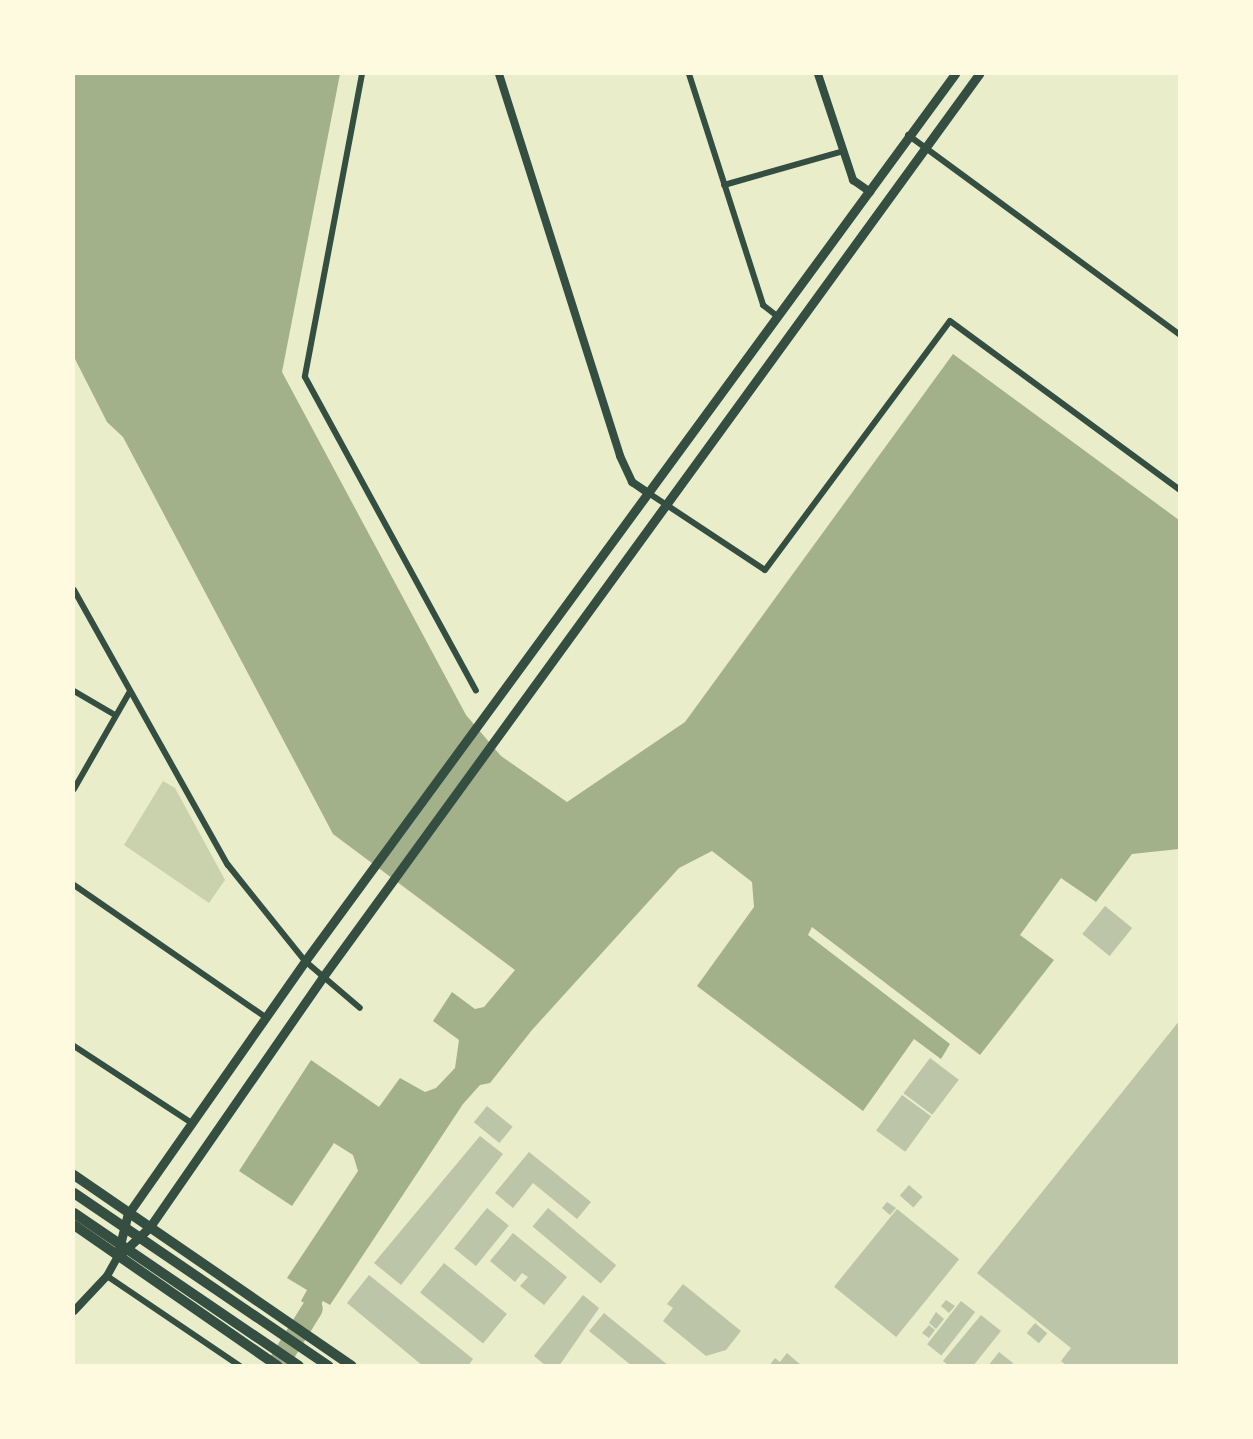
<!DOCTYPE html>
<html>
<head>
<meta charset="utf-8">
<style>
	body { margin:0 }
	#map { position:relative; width:1253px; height:1439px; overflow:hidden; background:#e9edc9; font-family:Poppins,sans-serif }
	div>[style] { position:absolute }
	.green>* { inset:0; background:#cad2ad }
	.water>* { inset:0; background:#a3b18a }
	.river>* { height:21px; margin:-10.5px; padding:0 10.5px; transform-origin:10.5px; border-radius:10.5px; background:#a3b18a }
	.building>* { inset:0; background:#bcc5a7; transform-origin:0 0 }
	.minor>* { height:6px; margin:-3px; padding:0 3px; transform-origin:3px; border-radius:3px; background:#344e41 }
	.tertiary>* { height:8px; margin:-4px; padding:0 4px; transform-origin:4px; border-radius:4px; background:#344e41 }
	.secondary>* { height:9px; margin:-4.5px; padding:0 4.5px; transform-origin:4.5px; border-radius:4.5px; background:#344e41 }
	.trunk>* { height:10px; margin:-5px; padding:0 5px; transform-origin:5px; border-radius:5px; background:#344e41 }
	.motorway>* { height:10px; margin:-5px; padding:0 5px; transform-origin:5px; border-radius:5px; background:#344e41 }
	span { translate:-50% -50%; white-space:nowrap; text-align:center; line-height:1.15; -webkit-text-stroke:7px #fefae0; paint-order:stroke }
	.frame { position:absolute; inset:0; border:75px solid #fefae0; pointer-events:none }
</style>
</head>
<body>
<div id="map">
	<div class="green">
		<i style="clip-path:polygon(163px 781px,175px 788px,225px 880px,209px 903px,124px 845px)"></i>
	</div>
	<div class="water">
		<i style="clip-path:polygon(74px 74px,340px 74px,282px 372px,466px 715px,501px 756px,567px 802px,685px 722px,953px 354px,1179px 520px,1179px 849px,1132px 854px,1096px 902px,1061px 878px,1020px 935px,1054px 960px,980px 1055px,812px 927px,808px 935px,950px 1044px,941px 1059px,914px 1039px,863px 1111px,697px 986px,754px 907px,752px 882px,712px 851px,679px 868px,532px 1030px,490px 1083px,480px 1085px,463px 1104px,330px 1305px,323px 1301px,317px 1311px,301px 1301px,307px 1290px,287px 1278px,358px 1171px,353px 1155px,334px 1143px,292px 1206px,239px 1171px,311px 1060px,379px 1107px,400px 1078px,425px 1092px,436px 1088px,455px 1068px,459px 1040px,433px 1021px,452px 992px,475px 1009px,484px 1007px,515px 970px,333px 834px,123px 437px,107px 422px,75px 359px)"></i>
	</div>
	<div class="river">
		<i style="left:276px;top:1366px;width:68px;rotate:-58.2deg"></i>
	</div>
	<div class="building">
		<i style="left:1105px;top:906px;width:35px;height:36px;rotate:39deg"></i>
		<i style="clip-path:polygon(1180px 1020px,1180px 1366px,1067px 1366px,1061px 1361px,1071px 1348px,977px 1273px)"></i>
		<i style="left:930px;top:1058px;width:36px;height:44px;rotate:37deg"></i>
		<i style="left:902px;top:1095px;width:36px;height:44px;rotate:36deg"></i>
		<i style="left:487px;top:1106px;width:33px;height:21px;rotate:39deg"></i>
		<i style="clip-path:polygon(480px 1136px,503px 1154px,401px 1285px,374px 1263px)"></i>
		<i style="clip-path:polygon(529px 1152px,591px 1202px,577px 1219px,533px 1183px,513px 1208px,495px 1193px)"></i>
		<i style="left:909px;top:1185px;width:18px;height:14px;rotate:41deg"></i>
		<i style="clip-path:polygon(887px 1202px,896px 1208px,890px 1215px,882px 1208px)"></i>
		<i style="left:487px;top:1208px;width:28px;height:52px;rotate:39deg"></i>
		<i style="left:548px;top:1208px;width:89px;height:24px;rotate:40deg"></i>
		<i style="left:897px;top:1209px;width:80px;height:100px;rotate:39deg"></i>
		<i style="clip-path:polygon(513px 1233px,567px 1277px,544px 1305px,520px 1286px,528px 1277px,522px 1273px,515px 1282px,490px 1261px)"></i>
		<i style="left:444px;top:1263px;width:81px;height:38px;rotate:39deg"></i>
		<i style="clip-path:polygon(369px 1275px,473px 1359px,468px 1366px,423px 1366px,347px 1303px)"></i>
		<i style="clip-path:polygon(683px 1284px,741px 1331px,726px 1350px,706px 1356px,663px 1321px,673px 1308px,667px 1304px)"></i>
		<i style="clip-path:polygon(583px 1295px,599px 1308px,559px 1366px,546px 1366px,534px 1356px)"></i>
		<i style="clip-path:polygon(946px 1300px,955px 1306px,949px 1313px,941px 1306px)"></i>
		<i style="left:961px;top:1301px;width:18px;height:55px;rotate:38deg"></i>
		<i style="clip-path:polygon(936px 1312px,944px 1319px,936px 1329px,929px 1323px)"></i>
		<i style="clip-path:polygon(604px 1313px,669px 1366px,632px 1366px,589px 1331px)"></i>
		<i style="clip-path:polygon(981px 1315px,1001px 1331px,973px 1366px,949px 1366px,943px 1361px)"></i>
		<i style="left:1035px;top:1323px;width:16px;height:13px;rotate:40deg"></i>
		<i style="clip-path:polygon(929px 1325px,935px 1330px,929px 1338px,922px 1333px)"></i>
		<i style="clip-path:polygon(999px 1352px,1013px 1363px,1011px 1366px,988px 1366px)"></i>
		<i style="clip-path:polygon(787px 1353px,802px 1366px,769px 1366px,775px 1358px,780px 1362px)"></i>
	</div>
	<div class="minor">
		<i style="left:362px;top:74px;width:308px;rotate:100.7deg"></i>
		<i style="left:305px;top:377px;width:357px;rotate:61.4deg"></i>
		<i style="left:689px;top:74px;width:243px;rotate:72.2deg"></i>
		<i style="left:763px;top:305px;width:18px;rotate:38deg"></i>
		<i style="left:908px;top:135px;width:338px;rotate:36.3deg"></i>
		<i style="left:724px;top:185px;width:124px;rotate:-15.9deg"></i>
		<i style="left:647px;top:492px;width:141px;rotate:33.5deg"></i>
		<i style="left:765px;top:570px;width:310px;rotate:-53.4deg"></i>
		<i style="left:950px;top:321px;width:285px;rotate:36.3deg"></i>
		<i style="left:74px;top:590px;width:315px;rotate:60.8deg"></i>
		<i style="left:228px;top:865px;width:123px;rotate:51.3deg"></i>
		<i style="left:305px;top:961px;width:72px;rotate:40.5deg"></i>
		<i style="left:74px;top:691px;width:48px;rotate:30.3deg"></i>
		<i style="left:74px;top:789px;width:111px;rotate:-60.2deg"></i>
		<i style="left:74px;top:885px;width:234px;rotate:34.6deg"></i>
		<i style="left:74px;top:1046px;width:142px;rotate:33.2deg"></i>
		<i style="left:107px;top:1276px;width:161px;rotate:34.1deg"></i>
	</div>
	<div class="tertiary">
		<i style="left:499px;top:74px;width:401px;rotate:72.4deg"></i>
		<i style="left:620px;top:456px;width:29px;rotate:65deg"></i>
		<i style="left:632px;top:482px;width:18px;rotate:34deg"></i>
		<i style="left:818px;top:74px;width:112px;rotate:71.7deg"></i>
		<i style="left:853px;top:180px;width:21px;rotate:35deg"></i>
		<i style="left:74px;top:1311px;width:48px;rotate:-46.7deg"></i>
		<i style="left:107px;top:1276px;width:21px;rotate:-61deg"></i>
	</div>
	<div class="secondary">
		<i style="left:119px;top:1249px;width:36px;rotate:-76deg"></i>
		<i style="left:128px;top:1214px;width:309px;rotate:-55deg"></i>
		<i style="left:305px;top:961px;width:1100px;rotate:-53.77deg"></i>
		<i style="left:123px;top:1252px;width:35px;rotate:-43deg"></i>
		<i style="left:149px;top:1228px;width:304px;rotate:-55.3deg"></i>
		<i style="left:322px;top:978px;width:1118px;rotate:-53.99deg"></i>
	</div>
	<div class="trunk">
		<i style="left:74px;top:1175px;width:337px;rotate:34.5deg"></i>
		<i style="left:74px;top:1225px;width:248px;rotate:34.7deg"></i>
	</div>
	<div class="motorway">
		<i style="left:74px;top:1193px;width:308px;rotate:34.2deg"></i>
		<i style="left:74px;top:1213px;width:272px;rotate:34.2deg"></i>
	</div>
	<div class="frame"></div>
</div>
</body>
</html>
